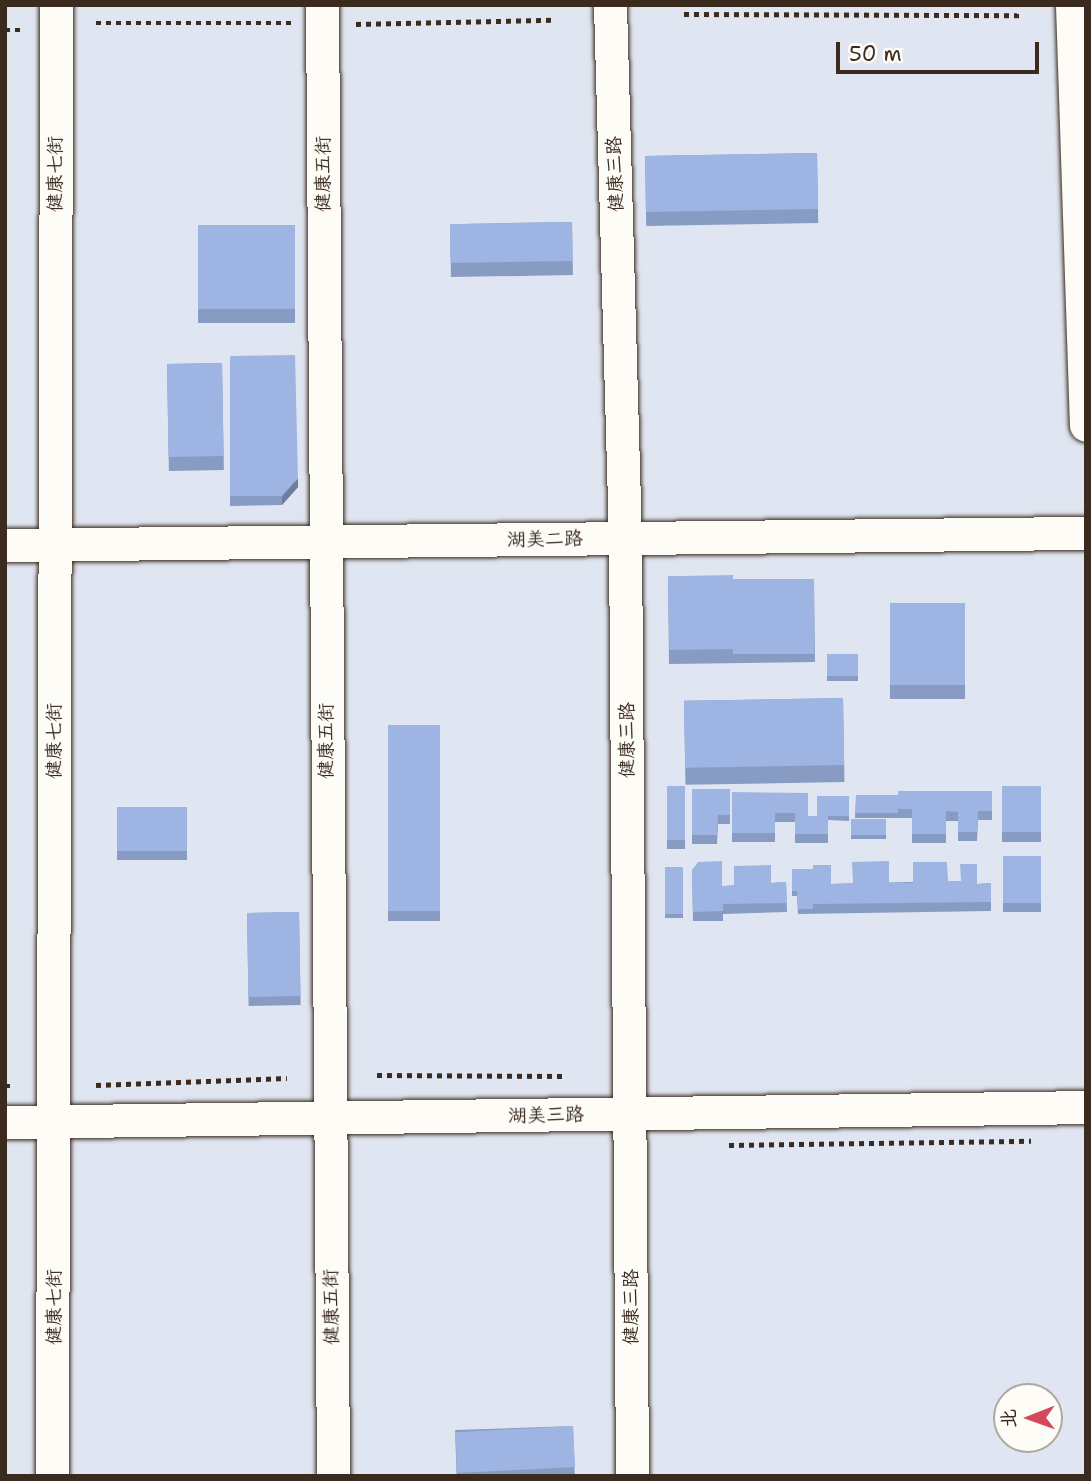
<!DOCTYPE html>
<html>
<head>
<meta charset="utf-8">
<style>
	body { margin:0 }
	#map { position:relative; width:1091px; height:1481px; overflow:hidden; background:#e0e6f1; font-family:"Shantell Sans","LXGW WenKai TC",sans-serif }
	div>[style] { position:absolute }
	.path>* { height:4.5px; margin-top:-2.25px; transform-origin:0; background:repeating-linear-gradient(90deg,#3b2a1e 0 5px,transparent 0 10px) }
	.roads { filter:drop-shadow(0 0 2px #3b2a1e) drop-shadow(0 0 2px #3b2a1e) }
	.minor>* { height:33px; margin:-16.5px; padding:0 16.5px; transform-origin:16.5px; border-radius:16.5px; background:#fdfcf7 }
	.wall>* { inset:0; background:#889bc2; transform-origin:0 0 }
	.shaded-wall>* { inset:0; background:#6f7e9e }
	.building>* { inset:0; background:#9eb4e2; transform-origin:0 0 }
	span { translate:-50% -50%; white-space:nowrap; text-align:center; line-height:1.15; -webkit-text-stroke:6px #fdfcf7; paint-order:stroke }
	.street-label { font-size:19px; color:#3b2a1e }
	.frame { position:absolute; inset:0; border:7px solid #3b2a1e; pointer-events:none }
	.north { position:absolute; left:993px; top:1383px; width:70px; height:70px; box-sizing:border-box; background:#fdfcf7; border:2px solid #afa8a0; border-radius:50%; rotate:269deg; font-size:19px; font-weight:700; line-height:28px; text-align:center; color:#3b2a1e }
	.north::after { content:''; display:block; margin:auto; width:24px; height:32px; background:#d1495b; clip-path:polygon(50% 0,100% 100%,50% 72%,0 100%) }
	.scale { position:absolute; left:836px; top:42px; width:203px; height:32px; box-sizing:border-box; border:4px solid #3b2a1e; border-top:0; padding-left:9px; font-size:21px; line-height:24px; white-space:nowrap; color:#3b2a1e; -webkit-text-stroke:5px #fdfcf7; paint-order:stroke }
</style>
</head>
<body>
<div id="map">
	<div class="path">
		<i style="left:684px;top:14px;width:336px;rotate:0.2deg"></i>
		<i style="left:96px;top:23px;width:196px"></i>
		<i style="left:356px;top:24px;width:197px;rotate:-1.2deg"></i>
		<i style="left:5px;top:30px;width:16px"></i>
		<i style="left:377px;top:1075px;width:190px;rotate:0.3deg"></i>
		<i style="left:96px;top:1085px;width:191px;rotate:-2.1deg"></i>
		<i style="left:5px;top:1086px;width:10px"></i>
		<i style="left:729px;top:1145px;width:302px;rotate:-0.8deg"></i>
	</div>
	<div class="roads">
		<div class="minor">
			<i style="left:322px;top:5px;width:1471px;rotate:89.57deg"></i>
			<i style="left:610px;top:5px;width:533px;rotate:88.39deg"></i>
			<i style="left:625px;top:538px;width:938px;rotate:89.57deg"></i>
			<i style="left:1072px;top:5px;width:420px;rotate:88.1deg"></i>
			<i style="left:5px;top:545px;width:1081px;rotate:-0.64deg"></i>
			<i style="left:5px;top:1122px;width:1081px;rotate:-0.79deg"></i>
			<i style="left:52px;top:1476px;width:1471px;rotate:-89.84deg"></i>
		</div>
	</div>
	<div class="wall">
		<i style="left:817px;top:153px;width:70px;height:172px;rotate:89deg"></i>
		<i style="left:572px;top:222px;width:53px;height:122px;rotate:89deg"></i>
		<i style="left:198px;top:225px;width:97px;height:98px"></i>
		<i style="clip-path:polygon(230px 356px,298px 487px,282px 505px,230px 506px)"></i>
		<i style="left:222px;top:363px;width:107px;height:55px;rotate:89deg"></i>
		<i style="clip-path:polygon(668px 576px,733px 579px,814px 579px,815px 662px,669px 664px)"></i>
		<i style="left:890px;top:603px;width:75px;height:96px"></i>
		<i style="left:827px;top:654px;width:31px;height:27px"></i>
		<i style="left:843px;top:698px;width:84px;height:159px;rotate:89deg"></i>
		<i style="left:388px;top:725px;width:52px;height:196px"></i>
		<i style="left:667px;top:786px;width:18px;height:63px"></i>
		<i style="left:1002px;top:786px;width:39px;height:56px"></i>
		<i style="clip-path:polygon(692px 789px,730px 789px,730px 824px,718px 824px,717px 844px,692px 844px)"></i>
		<i style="clip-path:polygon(992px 791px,992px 820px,978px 820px,977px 841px,958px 841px,958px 821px,946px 821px,946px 843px,912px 843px,912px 818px,855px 818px,856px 795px,898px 795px)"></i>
		<i style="clip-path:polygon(732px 792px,808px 816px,817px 816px,849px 796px,849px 821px,828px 820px,828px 843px,795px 843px,795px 822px,775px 822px,775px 842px,732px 842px)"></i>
		<i style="left:187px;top:807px;width:53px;height:70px;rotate:90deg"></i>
		<i style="left:851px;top:819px;width:35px;height:20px"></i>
		<i style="left:1041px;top:856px;width:56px;height:38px;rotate:90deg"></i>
		<i style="left:665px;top:867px;width:18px;height:51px"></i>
		<i style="clip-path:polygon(792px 869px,831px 884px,948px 881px,977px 884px,991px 883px,991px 911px,798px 914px,797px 896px,792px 896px)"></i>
		<i style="clip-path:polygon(692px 870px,722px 886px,786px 882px,787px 912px,723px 914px,723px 921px,693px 921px)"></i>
		<i style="left:299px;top:912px;width:93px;height:52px;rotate:89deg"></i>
		<i style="left:573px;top:1426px;width:50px;height:118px;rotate:88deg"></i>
	</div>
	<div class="shaded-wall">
		<i style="clip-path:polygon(298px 478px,298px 487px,282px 505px,282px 496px)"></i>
	</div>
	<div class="building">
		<i style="left:817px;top:153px;width:56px;height:172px;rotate:89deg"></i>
		<i style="left:572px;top:222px;width:39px;height:122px;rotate:89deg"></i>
		<i style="left:198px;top:225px;width:97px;height:84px"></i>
		<i style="clip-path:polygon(295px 355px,298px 478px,282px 496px,230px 496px,230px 356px)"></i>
		<i style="left:222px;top:363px;width:93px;height:55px;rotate:89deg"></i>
		<i style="left:733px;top:575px;width:74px;height:65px;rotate:89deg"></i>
		<i style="left:733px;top:579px;width:81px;height:75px"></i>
		<i style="left:890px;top:603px;width:75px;height:82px"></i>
		<i style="left:827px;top:654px;width:31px;height:22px"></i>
		<i style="left:843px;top:698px;width:67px;height:159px;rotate:89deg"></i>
		<i style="left:388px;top:725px;width:52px;height:186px"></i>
		<i style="left:667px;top:786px;width:18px;height:54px"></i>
		<i style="left:1002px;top:786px;width:39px;height:46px"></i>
		<i style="clip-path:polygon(692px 789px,730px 789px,730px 815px,718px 815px,717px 835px,692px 835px)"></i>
		<i style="clip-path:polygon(898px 791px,992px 791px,992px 811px,978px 811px,977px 832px,958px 832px,958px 812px,946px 811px,946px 834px,912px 834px,912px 809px,898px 809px)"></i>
		<i style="clip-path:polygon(732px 792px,808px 793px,808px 816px,828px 816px,828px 834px,795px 834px,795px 813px,775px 813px,775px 833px,732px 833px)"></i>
		<i style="left:856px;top:795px;width:42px;height:18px"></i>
		<i style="left:817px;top:796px;width:32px;height:20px"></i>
		<i style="left:187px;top:807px;width:44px;height:70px;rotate:90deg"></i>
		<i style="left:851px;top:819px;width:35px;height:16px"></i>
		<i style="left:1041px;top:856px;width:47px;height:38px;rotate:90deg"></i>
		<i style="clip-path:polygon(722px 861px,722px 886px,734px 886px,734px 866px,771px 865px,771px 883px,786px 882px,787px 903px,723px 904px,723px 911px,693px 912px,692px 870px,698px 862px)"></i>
		<i style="clip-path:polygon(889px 861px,889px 883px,913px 883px,913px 862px,947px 862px,948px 881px,961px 881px,960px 864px,977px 864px,977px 884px,991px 883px,991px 902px,813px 904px,813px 865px,831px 865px,831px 884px,853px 883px,852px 862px)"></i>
		<i style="left:665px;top:867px;width:18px;height:47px"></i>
		<i style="clip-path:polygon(792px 869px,813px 869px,813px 909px,798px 909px,797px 891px,792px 891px)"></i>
		<i style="left:299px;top:912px;width:84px;height:52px;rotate:89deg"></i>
		<i style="left:573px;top:1426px;width:41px;height:118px;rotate:87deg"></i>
	</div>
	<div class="street-label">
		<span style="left:55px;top:174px;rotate:-90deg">健康七街</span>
		<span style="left:323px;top:174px;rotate:-90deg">健康五街</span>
		<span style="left:615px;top:174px;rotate:-92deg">健康三路</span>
		<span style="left:545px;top:539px;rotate:-1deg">湖美二路</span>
		<span style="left:627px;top:740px;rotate:-90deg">健康三路</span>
		<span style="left:54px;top:741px;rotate:-90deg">健康七街</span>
		<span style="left:326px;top:741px;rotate:-90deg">健康五街</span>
		<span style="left:546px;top:1115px;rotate:-1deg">湖美三路</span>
		<span style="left:54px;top:1307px;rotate:-90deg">健康七街</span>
		<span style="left:331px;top:1307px;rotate:-91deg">健康五街</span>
		<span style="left:631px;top:1307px;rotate:-90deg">健康三路</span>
	</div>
	<div class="frame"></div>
	<div class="north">北</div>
	<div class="scale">50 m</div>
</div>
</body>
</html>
